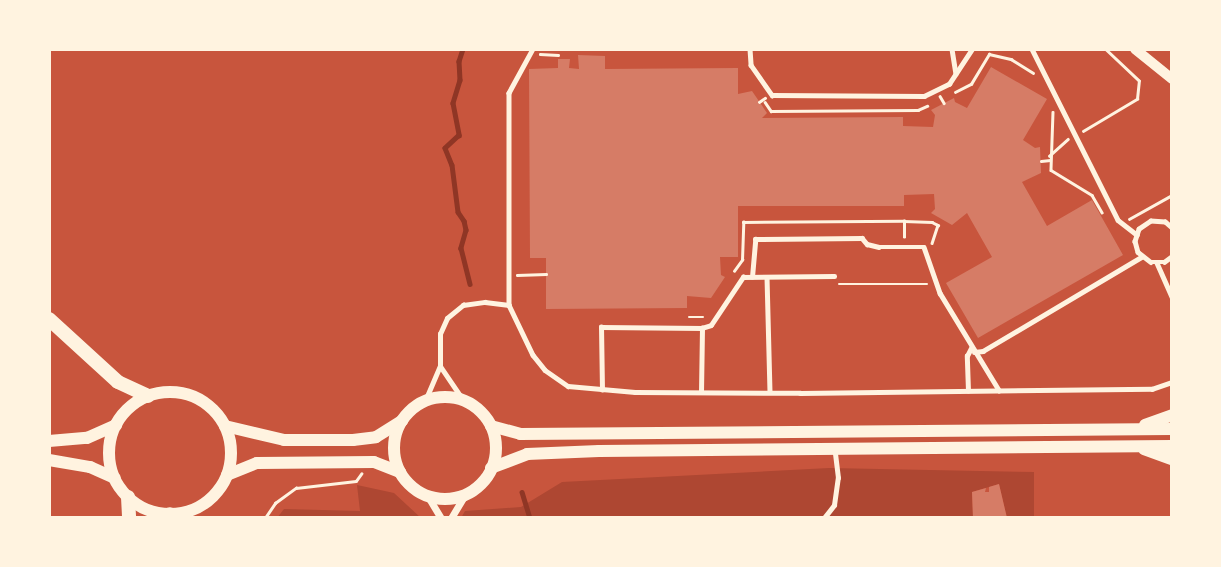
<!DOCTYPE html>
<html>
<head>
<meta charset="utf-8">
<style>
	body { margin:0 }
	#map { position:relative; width:1221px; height:567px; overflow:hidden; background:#c8553d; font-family:"IBM Plex Sans",sans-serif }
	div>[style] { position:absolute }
	.green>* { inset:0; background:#ae4732 }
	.stream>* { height:4.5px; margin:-2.25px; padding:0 2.25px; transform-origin:2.25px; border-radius:2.25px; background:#8f3625 }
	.building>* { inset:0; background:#d67c66 }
	.path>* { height:2.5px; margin:-1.25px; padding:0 1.25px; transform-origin:1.25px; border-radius:1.25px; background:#fff3e0 }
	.service>* { height:4.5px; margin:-2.25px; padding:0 2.25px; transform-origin:2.25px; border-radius:2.25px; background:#fff3e0 }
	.minor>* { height:7px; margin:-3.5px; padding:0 3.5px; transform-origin:3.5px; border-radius:3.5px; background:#fff3e0 }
	.tertiary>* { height:10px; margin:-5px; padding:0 5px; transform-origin:5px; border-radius:5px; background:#fff3e0 }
	.primary>* { height:12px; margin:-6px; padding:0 6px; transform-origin:6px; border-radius:6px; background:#fff3e0 }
	.primary>.ring { margin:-6px; padding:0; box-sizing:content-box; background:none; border:12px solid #fff3e0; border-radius:50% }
	.trunk>* { height:14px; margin:-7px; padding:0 7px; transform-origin:7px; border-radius:7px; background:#fff3e0 }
	span { translate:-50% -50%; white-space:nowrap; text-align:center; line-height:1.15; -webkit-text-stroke:7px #fff3e0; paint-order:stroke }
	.frame { position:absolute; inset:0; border:51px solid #fff3e0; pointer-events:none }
</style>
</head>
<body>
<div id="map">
	<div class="green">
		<i style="clip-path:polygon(829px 468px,1034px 472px,1034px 518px,1007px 518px,999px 484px,972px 492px,973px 518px,461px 518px,465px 511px,521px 507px,562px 482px)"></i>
		<i style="clip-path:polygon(357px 485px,394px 493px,421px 518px,277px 518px,284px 509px,360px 511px)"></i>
	</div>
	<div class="stream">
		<i style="left:463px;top:49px;width:13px;rotate:108deg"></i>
		<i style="left:459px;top:61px;width:19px;rotate:87deg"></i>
		<i style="left:460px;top:80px;width:24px;rotate:107deg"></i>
		<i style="left:453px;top:103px;width:33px;rotate:79deg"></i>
		<i style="left:459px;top:135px;width:19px;rotate:137deg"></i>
		<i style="left:445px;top:148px;width:18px;rotate:68deg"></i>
		<i style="left:452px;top:165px;width:47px;rotate:82.7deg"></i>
		<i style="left:458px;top:212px;width:11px;rotate:56deg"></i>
		<i style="left:464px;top:221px;width:9px;rotate:77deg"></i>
		<i style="left:466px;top:230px;width:19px;rotate:106deg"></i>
		<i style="left:461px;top:248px;width:37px;rotate:76deg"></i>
		<i style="left:522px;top:492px;width:27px;rotate:73deg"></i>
	</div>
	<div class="building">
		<i style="clip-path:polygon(578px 55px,605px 56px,605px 69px,738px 68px,738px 94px,752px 91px,767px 113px,762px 118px,903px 117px,903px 126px,933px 127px,935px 115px,931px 110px,954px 98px,955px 102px,967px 108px,991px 67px,1047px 99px,1023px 140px,1035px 148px,1040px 147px,1041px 173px,1022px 182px,1047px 226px,1092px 200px,1123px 255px,978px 338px,946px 283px,992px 257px,967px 213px,952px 225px,931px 213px,935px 209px,934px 194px,904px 195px,904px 206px,738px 206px,738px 257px,720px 257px,721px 275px,725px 277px,711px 298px,687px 296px,687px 308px,546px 309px,546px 258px,530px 258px,529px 69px,558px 68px,558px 59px,570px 59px,569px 68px,579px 69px)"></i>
		<i style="clip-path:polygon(999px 484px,1007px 518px,973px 518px,972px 492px,986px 488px,985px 492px,989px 492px,989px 487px)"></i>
	</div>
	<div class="path">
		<i style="left:540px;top:54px;width:18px;rotate:3deg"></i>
		<i style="left:955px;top:92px;width:18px;rotate:-27deg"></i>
		<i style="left:971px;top:84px;width:35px;rotate:-59deg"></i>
		<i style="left:989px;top:54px;width:23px;rotate:13deg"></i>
		<i style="left:1011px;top:59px;width:26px;rotate:32deg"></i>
		<i style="left:940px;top:96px;width:8px;rotate:60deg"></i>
		<i style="left:759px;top:102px;width:7px;rotate:-34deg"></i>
		<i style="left:765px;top:102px;width:11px;rotate:56deg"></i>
		<i style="left:771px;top:111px;width:147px;rotate:-0.4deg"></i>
		<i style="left:918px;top:110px;width:10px;rotate:-24deg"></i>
		<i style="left:1053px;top:112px;width:58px;rotate:92deg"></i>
		<i style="left:1051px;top:170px;width:48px;rotate:31.4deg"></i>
		<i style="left:1092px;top:195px;width:20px;rotate:60deg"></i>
		<i style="left:1083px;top:131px;width:63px;rotate:-30.7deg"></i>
		<i style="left:1137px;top:99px;width:18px;rotate:-84deg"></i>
		<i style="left:1139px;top:81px;width:47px;rotate:-136.7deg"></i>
		<i style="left:1049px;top:156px;width:25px;rotate:-42deg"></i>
		<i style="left:1041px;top:161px;width:9px;rotate:-6deg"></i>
		<i style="left:1129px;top:219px;width:49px;rotate:-29.2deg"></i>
		<i style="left:904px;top:237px;width:16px;rotate:-90deg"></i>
		<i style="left:904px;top:221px;width:28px;rotate:2deg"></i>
		<i style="left:932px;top:222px;width:7px;rotate:27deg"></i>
		<i style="left:938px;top:225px;width:19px;rotate:108deg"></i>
		<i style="left:734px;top:271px;width:14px;rotate:-54deg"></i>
		<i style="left:742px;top:260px;width:38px;rotate:-88deg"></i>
		<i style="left:743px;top:222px;width:161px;rotate:-0.4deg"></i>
		<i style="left:517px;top:275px;width:29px;rotate:-2deg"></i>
		<i style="left:839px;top:284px;width:88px"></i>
		<i style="left:689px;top:317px;width:14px"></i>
		<i style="left:265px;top:518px;width:18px;rotate:-56deg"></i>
		<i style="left:275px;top:503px;width:26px;rotate:-36deg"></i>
		<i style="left:296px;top:488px;width:60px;rotate:-6.7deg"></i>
		<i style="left:356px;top:481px;width:9px;rotate:-54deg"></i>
	</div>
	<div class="service">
		<i style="left:533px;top:49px;width:50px;rotate:118.6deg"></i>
		<i style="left:509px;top:93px;width:212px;rotate:90deg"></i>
		<i style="left:509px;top:305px;width:55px;rotate:64.4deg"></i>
		<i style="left:533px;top:355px;width:19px;rotate:51deg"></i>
		<i style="left:545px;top:370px;width:28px;rotate:35deg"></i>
		<i style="left:568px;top:386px;width:67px;rotate:5.1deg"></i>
		<i style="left:635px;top:392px;width:165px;rotate:0.3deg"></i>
		<i style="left:800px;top:393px;width:352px;rotate:-0.7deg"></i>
		<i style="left:1152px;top:389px;width:21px;rotate:-19deg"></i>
		<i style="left:615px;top:49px;width:39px"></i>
		<i style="left:750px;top:49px;width:16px;rotate:86deg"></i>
		<i style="left:751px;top:65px;width:37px;rotate:55deg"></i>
		<i style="left:772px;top:95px;width:152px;rotate:0.4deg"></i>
		<i style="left:924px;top:96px;width:28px;rotate:-26deg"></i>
		<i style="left:949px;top:84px;width:42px;rotate:-56.7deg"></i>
		<i style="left:952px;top:49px;width:25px;rotate:81deg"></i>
		<i style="left:1032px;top:49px;width:191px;rotate:63.3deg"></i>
		<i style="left:1118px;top:220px;width:24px;rotate:38deg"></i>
		<i style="left:1172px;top:228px;width:9px;rotate:-139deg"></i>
		<i style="left:1165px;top:222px;width:14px;rotate:-176deg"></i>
		<i style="left:1151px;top:221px;width:14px;rotate:146deg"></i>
		<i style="left:1139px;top:229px;width:13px;rotate:108deg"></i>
		<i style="left:1135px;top:241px;width:11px;rotate:75deg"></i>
		<i style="left:1138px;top:252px;width:16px;rotate:38deg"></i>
		<i style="left:1151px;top:262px;width:13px"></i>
		<i style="left:1164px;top:262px;width:10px;rotate:-37deg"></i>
		<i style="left:1157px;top:263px;width:37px;rotate:66deg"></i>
		<i style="left:752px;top:277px;width:38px;rotate:-85deg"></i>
		<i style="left:755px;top:239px;width:107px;rotate:-0.5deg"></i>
		<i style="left:862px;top:238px;width:8px;rotate:50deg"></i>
		<i style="left:867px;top:244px;width:12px;rotate:14deg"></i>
		<i style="left:879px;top:247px;width:45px"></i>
		<i style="left:924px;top:247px;width:49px;rotate:70.8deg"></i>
		<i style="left:940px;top:293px;width:114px;rotate:58.7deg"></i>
		<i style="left:767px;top:277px;width:115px;rotate:88.5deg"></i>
		<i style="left:974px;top:352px;width:9px;rotate:-6deg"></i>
		<i style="left:983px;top:351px;width:184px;rotate:-30.7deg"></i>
		<i style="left:441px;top:367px;width:41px;rotate:55.9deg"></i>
		<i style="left:602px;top:390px;width:63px;rotate:-90.9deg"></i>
		<i style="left:601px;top:327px;width:101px;rotate:0.6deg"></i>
		<i style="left:702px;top:328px;width:9px;rotate:-18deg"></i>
		<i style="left:711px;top:325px;width:58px;rotate:-56.3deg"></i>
		<i style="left:743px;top:277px;width:91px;rotate:-0.6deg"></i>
		<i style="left:968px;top:391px;width:35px;rotate:-92deg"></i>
		<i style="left:967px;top:356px;width:9px;rotate:-63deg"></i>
		<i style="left:701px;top:392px;width:64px;rotate:-89.1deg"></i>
		<i style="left:425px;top:401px;width:38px;rotate:-67deg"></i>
		<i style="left:440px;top:366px;width:32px;rotate:-90deg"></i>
		<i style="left:440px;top:334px;width:17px;rotate:-66deg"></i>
		<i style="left:447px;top:318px;width:21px;rotate:-39deg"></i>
		<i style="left:463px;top:305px;width:22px;rotate:-8deg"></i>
		<i style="left:485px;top:302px;width:24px;rotate:7deg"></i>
		<i style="left:824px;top:518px;width:16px;rotate:-52deg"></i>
		<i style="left:834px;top:505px;width:27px;rotate:-82deg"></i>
		<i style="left:838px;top:478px;width:26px;rotate:-97deg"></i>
	</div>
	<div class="minor">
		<i style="left:427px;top:495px;width:27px;rotate:59deg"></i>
		<i style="left:451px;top:518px;width:27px;rotate:-59deg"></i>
	</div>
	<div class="tertiary">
		<i style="left:1135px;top:49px;width:48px;rotate:39deg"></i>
	</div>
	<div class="primary">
		<i class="ring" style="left:109px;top:392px;width:110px;height:110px"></i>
		<i class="ring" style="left:394px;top:397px;width:90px;height:90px"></i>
		<i style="left:1145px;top:425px;width:29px;rotate:-20deg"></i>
		<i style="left:225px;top:426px;width:61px;rotate:13.3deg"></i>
		<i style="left:284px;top:440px;width:69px"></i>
		<i style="left:353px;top:440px;width:23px;rotate:-7deg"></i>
		<i style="left:376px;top:437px;width:31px;rotate:-32deg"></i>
		<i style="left:491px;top:426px;width:30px;rotate:15deg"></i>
		<i style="left:520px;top:434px;width:652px;rotate:-0.44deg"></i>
		<i style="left:49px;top:441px;width:38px;rotate:-5deg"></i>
		<i style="left:87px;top:438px;width:32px;rotate:-24deg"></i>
		<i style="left:1144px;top:449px;width:30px;rotate:20deg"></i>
		<i style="left:49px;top:460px;width:42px;rotate:9.7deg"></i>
		<i style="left:90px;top:467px;width:27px;rotate:24deg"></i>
		<i style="left:491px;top:468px;width:39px;rotate:-21deg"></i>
		<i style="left:527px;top:454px;width:72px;rotate:-2.4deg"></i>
		<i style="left:599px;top:451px;width:573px;rotate:-0.5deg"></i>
		<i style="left:227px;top:475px;width:32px;rotate:-22deg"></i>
		<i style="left:257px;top:463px;width:117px;rotate:-0.5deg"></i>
		<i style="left:374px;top:462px;width:28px;rotate:21deg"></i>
	</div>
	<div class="trunk">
		<i style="left:49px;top:319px;width:93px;rotate:42.4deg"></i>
		<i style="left:118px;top:382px;width:33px;rotate:25deg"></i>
		<i style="left:128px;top:497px;width:21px;rotate:87deg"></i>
		<i style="left:165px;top:518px;width:6px;rotate:-39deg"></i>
	</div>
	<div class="frame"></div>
</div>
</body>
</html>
